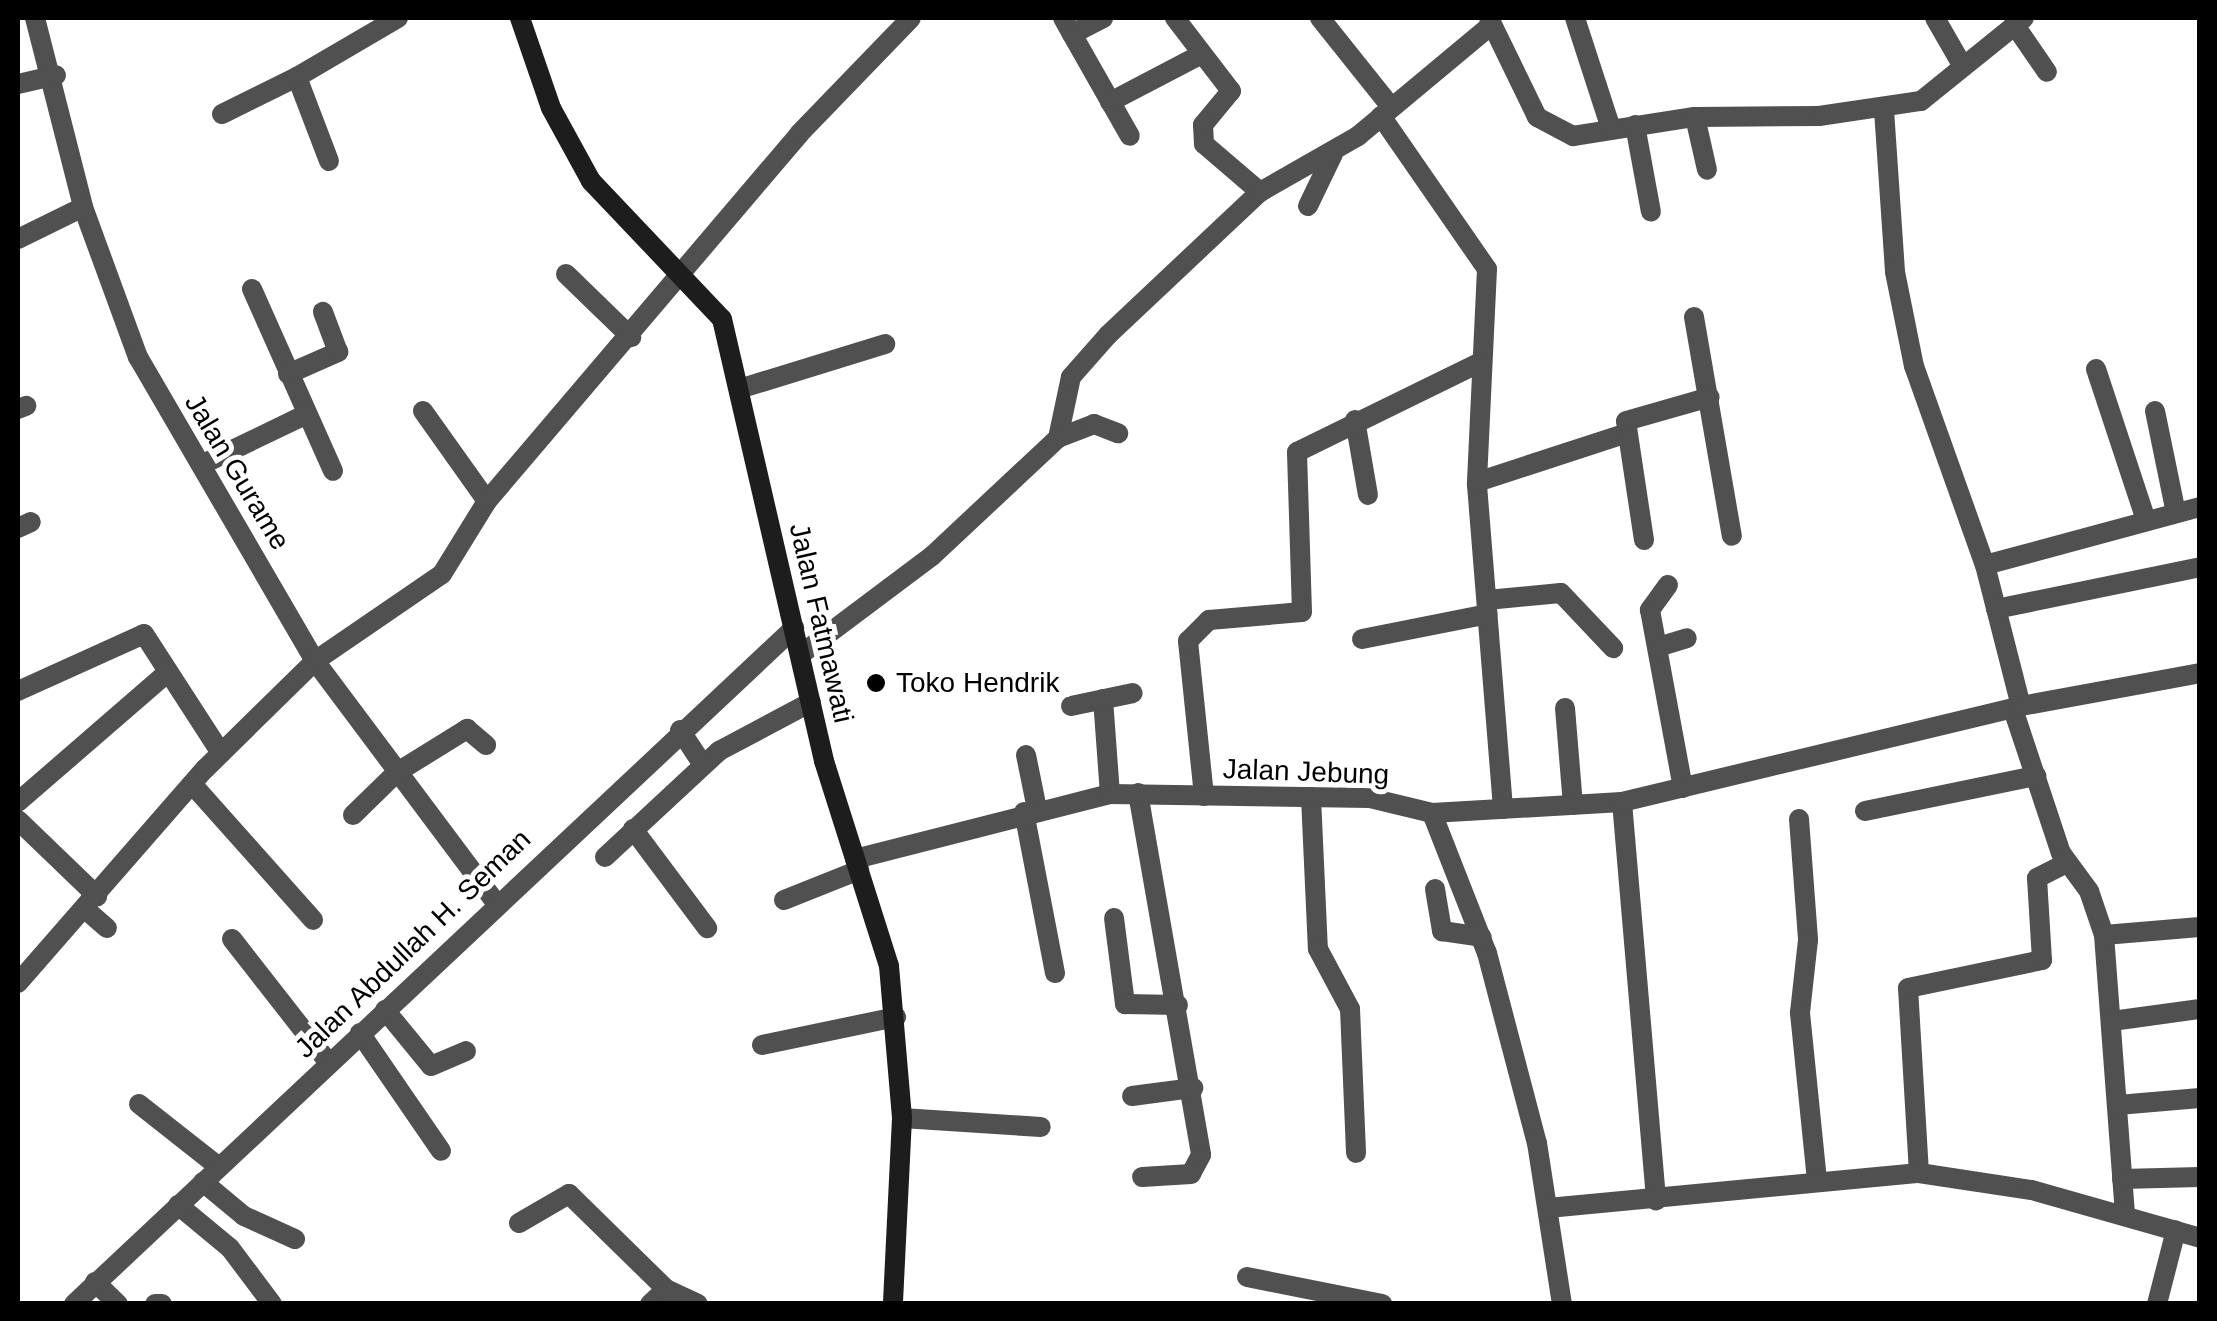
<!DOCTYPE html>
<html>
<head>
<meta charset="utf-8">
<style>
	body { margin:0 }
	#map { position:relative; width:2217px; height:1321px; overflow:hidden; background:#fff; font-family:Arial,sans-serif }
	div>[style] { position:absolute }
	.street>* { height:20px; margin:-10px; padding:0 10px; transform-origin:10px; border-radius:10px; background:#505050 }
	.secondary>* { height:20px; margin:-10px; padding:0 10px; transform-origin:10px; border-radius:10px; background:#1d1d1d }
	.dots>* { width:28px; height:28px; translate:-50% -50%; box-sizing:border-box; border:5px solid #fff; border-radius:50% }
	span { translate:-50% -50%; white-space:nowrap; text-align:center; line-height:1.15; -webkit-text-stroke:10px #fff; paint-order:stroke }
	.street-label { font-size:28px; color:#000 }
	.poi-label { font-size:28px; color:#000 }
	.left { translate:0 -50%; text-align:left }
	.frame { position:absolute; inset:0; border:20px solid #000; pointer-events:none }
</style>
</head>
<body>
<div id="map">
	<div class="street">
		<i style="left:35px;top:18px;width:195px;rotate:75.7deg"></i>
		<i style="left:83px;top:207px;width:160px;rotate:69.9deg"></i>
		<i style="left:138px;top:357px;width:352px;rotate:59.8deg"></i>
		<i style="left:315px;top:661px;width:302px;rotate:53.2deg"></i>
		<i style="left:1063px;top:18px;width:18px;rotate:61deg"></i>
		<i style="left:1072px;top:34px;width:35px;rotate:-27deg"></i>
		<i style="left:1175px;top:18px;width:92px;rotate:52.5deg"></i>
		<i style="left:1231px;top:91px;width:44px;rotate:129.5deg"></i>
		<i style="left:1203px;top:125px;width:19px;rotate:87deg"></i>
		<i style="left:1204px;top:144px;width:74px;rotate:40.6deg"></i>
		<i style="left:1320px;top:18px;width:114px;rotate:51.4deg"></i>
		<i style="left:1489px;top:18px;width:110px;rotate:64.1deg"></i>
		<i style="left:1537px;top:117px;width:41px;rotate:27.8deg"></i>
		<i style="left:1573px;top:136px;width:123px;rotate:-8.9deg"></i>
		<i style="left:1695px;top:117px;width:124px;rotate:-0.5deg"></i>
		<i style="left:1819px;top:116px;width:103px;rotate:-8.4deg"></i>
		<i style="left:1921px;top:101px;width:132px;rotate:-38.9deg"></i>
		<i style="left:1575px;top:18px;width:117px;rotate:72deg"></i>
		<i style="left:1935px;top:18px;width:54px;rotate:60.1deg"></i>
		<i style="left:2014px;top:24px;width:58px;rotate:55.5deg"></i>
		<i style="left:1072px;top:34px;width:117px;rotate:60.4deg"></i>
		<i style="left:18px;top:84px;width:39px;rotate:-13deg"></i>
		<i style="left:1110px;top:102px;width:99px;rotate:-27.6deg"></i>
		<i style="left:1884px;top:110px;width:162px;rotate:86.1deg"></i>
		<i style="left:1895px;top:272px;width:96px;rotate:78.6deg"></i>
		<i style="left:1914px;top:366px;width:211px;rotate:70.4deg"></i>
		<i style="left:1985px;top:565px;width:146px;rotate:75.7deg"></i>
		<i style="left:222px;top:114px;width:84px;rotate:-26.3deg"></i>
		<i style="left:1381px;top:116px;width:186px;rotate:55.3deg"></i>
		<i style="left:1487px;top:269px;width:216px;rotate:92.7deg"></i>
		<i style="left:1477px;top:485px;width:325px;rotate:85.4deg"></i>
		<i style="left:1695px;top:117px;width:54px;rotate:77.2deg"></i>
		<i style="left:1635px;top:125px;width:88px;rotate:79.6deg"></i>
		<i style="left:329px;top:161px;width:90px;rotate:-110.9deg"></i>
		<i style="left:297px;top:77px;width:117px;rotate:-30.3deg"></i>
		<i style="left:1308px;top:206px;width:58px;rotate:-64.3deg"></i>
		<i style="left:18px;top:239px;width:72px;rotate:-26.2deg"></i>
		<i style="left:566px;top:274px;width:91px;rotate:44.1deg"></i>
		<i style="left:252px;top:289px;width:199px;rotate:66deg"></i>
		<i style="left:1694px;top:317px;width:222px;rotate:80.2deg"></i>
		<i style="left:2096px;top:369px;width:156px;rotate:71.7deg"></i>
		<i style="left:288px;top:374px;width:55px;rotate:-23.7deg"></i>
		<i style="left:338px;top:352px;width:43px;rotate:-110.6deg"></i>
		<i style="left:739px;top:389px;width:153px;rotate:-17.1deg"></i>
		<i style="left:18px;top:409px;width:9px;rotate:-21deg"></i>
		<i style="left:423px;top:411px;width:110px;rotate:54.6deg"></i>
		<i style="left:2155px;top:411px;width:104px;rotate:78.4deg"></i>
		<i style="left:1355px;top:420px;width:76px;rotate:80.2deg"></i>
		<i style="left:1058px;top:438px;width:62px;rotate:-78deg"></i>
		<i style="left:1071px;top:377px;width:56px;rotate:-48.6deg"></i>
		<i style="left:1108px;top:335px;width:209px;rotate:-43.3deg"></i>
		<i style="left:1260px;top:192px;width:113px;rotate:-29.7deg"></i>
		<i style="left:1358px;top:136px;width:173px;rotate:-39.8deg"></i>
		<i style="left:201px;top:465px;width:115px;rotate:-25.7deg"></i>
		<i style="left:1477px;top:482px;width:158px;rotate:-18.1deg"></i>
		<i style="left:18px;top:528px;width:14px;rotate:-25deg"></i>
		<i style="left:1644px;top:540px;width:120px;rotate:-98.6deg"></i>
		<i style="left:1626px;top:421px;width:87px;rotate:-15.9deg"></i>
		<i style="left:1985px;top:565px;width:223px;rotate:-15.1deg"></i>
		<i style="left:1668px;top:585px;width:31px;rotate:126deg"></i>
		<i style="left:1650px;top:610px;width:181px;rotate:79.5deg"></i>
		<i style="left:1487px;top:600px;width:74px;rotate:-5.4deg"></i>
		<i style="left:1561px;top:593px;width:76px;rotate:46.6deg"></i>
		<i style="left:1996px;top:609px;width:208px;rotate:-11.6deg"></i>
		<i style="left:1362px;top:639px;width:128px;rotate:-11.2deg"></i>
		<i style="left:1658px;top:647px;width:30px;rotate:-17deg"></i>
		<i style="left:800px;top:655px;width:165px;rotate:-36.9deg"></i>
		<i style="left:932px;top:556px;width:173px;rotate:-43.1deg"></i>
		<i style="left:1058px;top:438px;width:39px;rotate:-21deg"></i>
		<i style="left:1094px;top:424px;width:26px;rotate:21deg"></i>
		<i style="left:18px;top:691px;width:138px;rotate:-24.3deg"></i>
		<i style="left:144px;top:634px;width:142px;rotate:57.1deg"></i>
		<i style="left:1103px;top:699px;width:95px;rotate:85.8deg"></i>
		<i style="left:1071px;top:706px;width:63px;rotate:-11.8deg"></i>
		<i style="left:1565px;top:708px;width:97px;rotate:85.3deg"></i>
		<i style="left:2014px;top:712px;width:149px;rotate:71.6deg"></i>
		<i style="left:2061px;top:853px;width:47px;rotate:53.6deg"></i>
		<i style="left:2089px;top:891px;width:46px;rotate:71.2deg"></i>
		<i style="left:2104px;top:935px;width:279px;rotate:85.7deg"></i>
		<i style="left:680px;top:730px;width:42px;rotate:56.7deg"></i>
		<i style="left:1026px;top:755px;width:55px;rotate:78.5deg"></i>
		<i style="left:192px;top:784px;width:182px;rotate:48.3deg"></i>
		<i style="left:1138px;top:793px;width:367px;rotate:80.1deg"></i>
		<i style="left:1201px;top:1155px;width:21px;rotate:118deg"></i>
		<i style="left:1191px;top:1174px;width:49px;rotate:176.5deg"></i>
		<i style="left:1204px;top:796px;width:156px;rotate:-95.9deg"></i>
		<i style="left:1188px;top:641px;width:30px;rotate:-45deg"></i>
		<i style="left:1209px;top:620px;width:93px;rotate:-4.9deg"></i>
		<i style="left:1302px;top:612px;width:160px;rotate:-91.8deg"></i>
		<i style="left:1297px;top:452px;width:203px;rotate:-26.1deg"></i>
		<i style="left:1311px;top:797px;width:152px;rotate:87.4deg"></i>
		<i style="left:1318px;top:949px;width:68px;rotate:61.9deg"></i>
		<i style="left:1350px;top:1009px;width:144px;rotate:87.6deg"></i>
		<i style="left:18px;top:802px;width:198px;rotate:-40.9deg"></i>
		<i style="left:1622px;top:802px;width:400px;rotate:85.1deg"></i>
		<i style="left:1865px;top:811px;width:175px;rotate:-11.6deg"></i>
		<i style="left:1024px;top:812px;width:164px;rotate:79.1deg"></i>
		<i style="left:1432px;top:813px;width:190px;rotate:-3.3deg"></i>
		<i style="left:1622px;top:802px;width:410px;rotate:-13.5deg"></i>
		<i style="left:2021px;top:706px;width:182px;rotate:-10.4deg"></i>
		<i style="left:353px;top:815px;width:60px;rotate:-44.3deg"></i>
		<i style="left:396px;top:773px;width:84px;rotate:-31.8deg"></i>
		<i style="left:467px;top:729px;width:25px;rotate:40deg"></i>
		<i style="left:1799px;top:819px;width:121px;rotate:85.7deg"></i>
		<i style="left:1808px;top:940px;width:73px;rotate:96.3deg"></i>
		<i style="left:1800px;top:1013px;width:169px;rotate:84.2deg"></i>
		<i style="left:18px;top:820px;width:110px;rotate:43.9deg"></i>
		<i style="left:633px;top:829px;width:124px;rotate:53.2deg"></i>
		<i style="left:605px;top:857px;width:156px;rotate:-42.9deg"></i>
		<i style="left:719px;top:751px;width:104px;rotate:-28deg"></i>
		<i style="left:855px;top:859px;width:263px;rotate:-14.3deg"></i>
		<i style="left:1110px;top:794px;width:260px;rotate:0.9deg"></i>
		<i style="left:1370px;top:798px;width:64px;rotate:13.6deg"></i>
		<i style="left:1432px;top:813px;width:150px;rotate:68.6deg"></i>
		<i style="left:1487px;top:953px;width:196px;rotate:75.3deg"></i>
		<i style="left:1537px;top:1143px;width:163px;rotate:81.2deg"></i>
		<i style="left:1435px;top:889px;width:43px;rotate:80.5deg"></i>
		<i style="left:1442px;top:931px;width:40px;rotate:8.5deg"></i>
		<i style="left:784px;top:900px;width:81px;rotate:-21.8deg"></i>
		<i style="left:85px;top:909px;width:29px;rotate:41deg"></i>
		<i style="left:1114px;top:918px;width:87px;rotate:82.7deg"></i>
		<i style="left:1125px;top:1004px;width:53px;rotate:1.1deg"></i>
		<i style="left:2104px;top:935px;width:96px;rotate:-4.8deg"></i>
		<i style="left:232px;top:939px;width:157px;rotate:52deg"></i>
		<i style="left:18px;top:983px;width:284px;rotate:-48.9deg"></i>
		<i style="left:205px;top:769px;width:154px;rotate:-44.5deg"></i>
		<i style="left:315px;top:661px;width:154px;rotate:-34.4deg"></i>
		<i style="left:442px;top:574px;width:86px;rotate:-58.3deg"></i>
		<i style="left:487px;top:501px;width:482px;rotate:-49.6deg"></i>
		<i style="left:799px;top:134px;width:161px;rotate:-46deg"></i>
		<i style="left:385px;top:1010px;width:72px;rotate:50.6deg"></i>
		<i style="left:431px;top:1066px;width:38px;rotate:-23deg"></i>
		<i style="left:2112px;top:1021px;width:89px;rotate:-7.8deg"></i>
		<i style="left:360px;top:1033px;width:143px;rotate:55.5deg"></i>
		<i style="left:762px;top:1045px;width:137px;rotate:-11.8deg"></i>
		<i style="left:1132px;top:1096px;width:62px;rotate:-7.5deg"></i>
		<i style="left:139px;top:1104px;width:102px;rotate:38.2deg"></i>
		<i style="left:2118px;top:1105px;width:82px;rotate:-4.9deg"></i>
		<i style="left:902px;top:1118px;width:139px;rotate:3.7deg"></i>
		<i style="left:1919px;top:1173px;width:185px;rotate:-93.4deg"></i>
		<i style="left:1908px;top:988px;width:137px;rotate:-11.8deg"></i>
		<i style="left:2042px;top:960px;width:82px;rotate:-93.5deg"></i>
		<i style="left:2037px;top:878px;width:34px;rotate:-27deg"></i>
		<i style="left:2122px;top:1179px;width:78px;rotate:-1.5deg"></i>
		<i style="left:203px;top:1182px;width:53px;rotate:39.7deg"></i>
		<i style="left:244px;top:1216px;width:56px;rotate:24.3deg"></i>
		<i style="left:178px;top:1205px;width:67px;rotate:39.6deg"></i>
		<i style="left:230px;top:1248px;width:70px;rotate:53.1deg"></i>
		<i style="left:1548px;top:1208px;width:373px;rotate:-5.4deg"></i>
		<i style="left:1919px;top:1173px;width:114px;rotate:8.6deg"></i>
		<i style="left:2032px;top:1190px;width:175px;rotate:15.9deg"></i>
		<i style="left:519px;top:1223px;width:58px;rotate:-30.1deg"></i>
		<i style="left:569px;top:1194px;width:136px;rotate:44.4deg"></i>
		<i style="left:1247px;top:1277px;width:138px;rotate:11.3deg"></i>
		<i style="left:95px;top:1282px;width:32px;rotate:44deg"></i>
		<i style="left:74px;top:1304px;width:988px;rotate:-43.19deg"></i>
		<i style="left:155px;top:1304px;width:7px"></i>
		<i style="left:650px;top:1304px;width:22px;rotate:-43deg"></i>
		<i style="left:666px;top:1289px;width:35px;rotate:25deg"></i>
		<i style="left:2157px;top:1304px;width:76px;rotate:-75.6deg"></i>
	</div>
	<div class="secondary">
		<i style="left:520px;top:18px;width:95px;rotate:71deg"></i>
		<i style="left:551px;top:108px;width:83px;rotate:61.3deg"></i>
		<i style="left:591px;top:181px;width:190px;rotate:46.5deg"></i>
		<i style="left:722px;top:319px;width:454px;rotate:77deg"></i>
		<i style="left:824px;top:761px;width:215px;rotate:72.4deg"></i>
		<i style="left:889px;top:966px;width:153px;rotate:85.1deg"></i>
		<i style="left:902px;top:1118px;width:186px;rotate:92.8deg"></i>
	</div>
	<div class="dots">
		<i style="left:876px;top:683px;background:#000"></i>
	</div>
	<div class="street-label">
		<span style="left:237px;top:472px;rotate:59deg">Jalan Gurame</span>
		<span style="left:821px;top:623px;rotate:77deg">Jalan Fatmawati</span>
		<span style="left:1306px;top:772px;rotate:2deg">Jalan Jebung</span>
		<span style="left:413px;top:944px;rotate:-44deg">Jalan Abdullah H. Seman</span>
	</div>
	<div class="poi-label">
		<span class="left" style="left:896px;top:683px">Toko Hendrik</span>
	</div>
	<div class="frame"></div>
</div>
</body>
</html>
